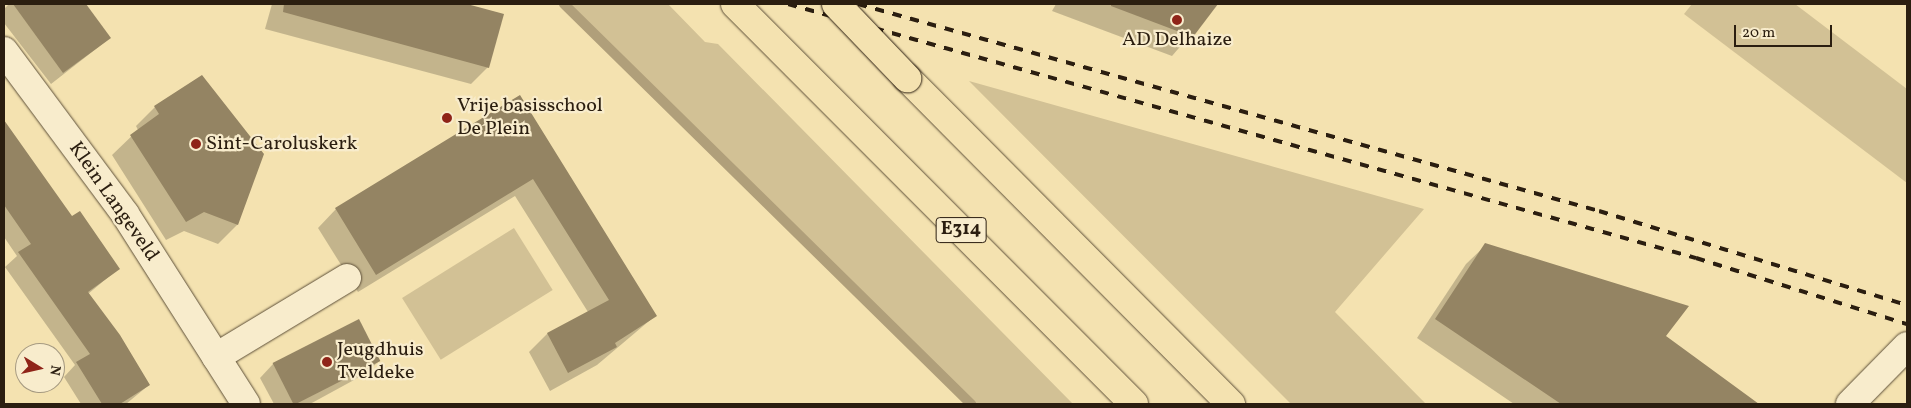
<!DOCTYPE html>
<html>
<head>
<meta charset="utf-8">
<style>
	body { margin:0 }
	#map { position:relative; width:1911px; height:408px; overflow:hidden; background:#f4e2b0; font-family:Vollkorn,serif }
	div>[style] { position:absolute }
	.green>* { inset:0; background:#d2c195; transform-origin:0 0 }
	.shadow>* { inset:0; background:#0003 }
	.stream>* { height:10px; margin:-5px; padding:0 5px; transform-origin:5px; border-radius:5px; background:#b09f7a }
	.building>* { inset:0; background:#948463; transform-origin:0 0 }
	.roads { filter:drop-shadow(0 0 1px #5d4f38) drop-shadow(0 0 1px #5d4f38) }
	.street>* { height:28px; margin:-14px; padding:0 14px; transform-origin:14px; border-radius:14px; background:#f8eccc }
	.secondary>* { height:28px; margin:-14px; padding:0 14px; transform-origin:14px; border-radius:14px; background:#f8eccc }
	.highway>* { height:28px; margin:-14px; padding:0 14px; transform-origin:14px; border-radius:14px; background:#f4e2b0 }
	.rail>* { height:4px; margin-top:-2px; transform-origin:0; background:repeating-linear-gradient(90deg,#2b1e10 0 9px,transparent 0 18px) }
	.bridges { filter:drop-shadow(0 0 1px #2b1e10) drop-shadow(0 0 1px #2b1e10) }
	.highway-bridge>* { height:28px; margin:-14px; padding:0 14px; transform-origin:14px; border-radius:14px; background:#f4e2b0 }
	.dots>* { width:14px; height:14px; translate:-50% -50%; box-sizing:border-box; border:2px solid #f8eccc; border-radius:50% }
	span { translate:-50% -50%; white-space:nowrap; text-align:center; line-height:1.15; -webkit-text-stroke:4.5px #f8eccc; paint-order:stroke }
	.shield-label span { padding:1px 4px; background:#f8eccc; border:1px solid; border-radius:4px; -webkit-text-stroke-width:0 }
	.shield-label { font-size:19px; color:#2b1e10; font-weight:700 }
	.poi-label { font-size:20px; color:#2b1e10 }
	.left { translate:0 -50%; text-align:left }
	.street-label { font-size:20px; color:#2b1e10 }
	.frame { position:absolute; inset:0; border:5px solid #2b1e10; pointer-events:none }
	.north { position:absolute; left:15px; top:343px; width:50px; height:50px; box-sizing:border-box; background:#f8eccc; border:1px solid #a69a81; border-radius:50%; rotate:99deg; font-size:14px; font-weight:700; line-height:20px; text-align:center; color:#2b1e10 }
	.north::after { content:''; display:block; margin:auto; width:18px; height:22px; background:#8f2418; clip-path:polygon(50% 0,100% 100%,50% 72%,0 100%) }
	.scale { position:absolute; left:1734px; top:25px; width:98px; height:22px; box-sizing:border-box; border:2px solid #2b1e10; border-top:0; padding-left:6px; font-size:15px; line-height:18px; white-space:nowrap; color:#2b1e10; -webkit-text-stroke:4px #f8eccc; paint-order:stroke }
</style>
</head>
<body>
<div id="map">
	<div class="green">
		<i style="clip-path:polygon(565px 4px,668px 4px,705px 42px,718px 44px,1073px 404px,965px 404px)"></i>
		<i style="clip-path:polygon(1692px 4px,1795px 4px,1907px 89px,1907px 183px,1684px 14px)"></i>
		<i style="clip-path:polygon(969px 81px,1424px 209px,1335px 312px,1426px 404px,1291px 404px)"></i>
		<i style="left:514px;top:228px;width:73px;height:132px;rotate:58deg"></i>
	</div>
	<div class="shadow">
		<i style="clip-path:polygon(9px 4px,56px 4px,69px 22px,110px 38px,51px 84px,4px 23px,4px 9px)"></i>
		<i style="clip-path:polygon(272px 4px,462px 4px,502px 14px,488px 67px,471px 84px,265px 29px)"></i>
		<i style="clip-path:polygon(1056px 4px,1217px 4px,1172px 56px,1052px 11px)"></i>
		<i style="clip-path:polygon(520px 96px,655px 316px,597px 365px,550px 391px,529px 352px,547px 334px,588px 312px,515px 196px,358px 292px,318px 228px,336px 209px)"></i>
		<i style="clip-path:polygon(155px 107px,263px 154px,237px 225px,218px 244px,184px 231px,166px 240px,112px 155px,138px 130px,136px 126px)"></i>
		<i style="clip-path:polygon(10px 131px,72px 218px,118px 269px,88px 294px,149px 385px,126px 404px,81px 404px,64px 377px,75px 365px,5px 267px,17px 256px,4px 237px,4px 135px)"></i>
		<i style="clip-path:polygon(1486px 245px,1665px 337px,1738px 390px,1728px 404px,1514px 404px,1417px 338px,1466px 264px)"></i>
		<i style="clip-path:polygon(358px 321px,379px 361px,365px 374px,310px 404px,274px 404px,260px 378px,273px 364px)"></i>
	</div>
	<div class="stream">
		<i style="left:564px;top:4px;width:571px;rotate:44.5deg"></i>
	</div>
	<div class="building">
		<i style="clip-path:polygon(13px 4px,86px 4px,111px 38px,63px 73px)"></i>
		<i style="clip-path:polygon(284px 4px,467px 4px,504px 14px,489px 68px,283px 12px)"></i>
		<i style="clip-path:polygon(1111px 4px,1218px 4px,1193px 37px,1111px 6px)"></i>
		<i style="clip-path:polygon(202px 75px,264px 154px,238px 225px,204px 212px,186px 222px,130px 135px,159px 114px,154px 106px)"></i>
		<i style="clip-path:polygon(520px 95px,657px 316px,615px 343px,617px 347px,568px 373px,547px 333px,609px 300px,533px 179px,376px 275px,335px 208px)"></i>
		<i style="clip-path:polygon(4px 120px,72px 216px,80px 211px,120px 269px,88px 292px,120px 335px,150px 385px,120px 404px,102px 404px,76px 362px,90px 354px,18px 252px,31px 244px,4px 205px)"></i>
		<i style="clip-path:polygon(1485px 243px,1689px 306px,1666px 336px,1759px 404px,1561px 404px,1435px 319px)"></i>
		<i style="left:359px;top:319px;width:47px;height:97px;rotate:63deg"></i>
	</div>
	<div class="roads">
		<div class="street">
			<i style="left:4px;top:51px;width:203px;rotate:53.4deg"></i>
			<i style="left:125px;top:214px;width:225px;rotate:57.5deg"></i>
			<i style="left:216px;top:357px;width:153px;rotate:-31.1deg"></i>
		</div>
		<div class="secondary">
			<i style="left:1850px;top:404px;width:81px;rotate:-45.5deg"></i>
		</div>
		<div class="highway">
			<i style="left:735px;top:4px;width:565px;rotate:45.07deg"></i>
			<i style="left:907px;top:78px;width:460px;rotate:45.2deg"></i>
		</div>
	</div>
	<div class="rail">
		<i style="left:788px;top:4px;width:943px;rotate:15.63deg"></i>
		<i style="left:1696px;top:258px;width:221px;rotate:17.4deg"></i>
		<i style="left:858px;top:4px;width:769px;rotate:15.61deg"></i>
		<i style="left:1599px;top:211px;width:322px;rotate:17deg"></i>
	</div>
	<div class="bridges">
		<div class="highway-bridge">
			<i style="left:836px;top:4px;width:103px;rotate:46.2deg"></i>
		</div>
	</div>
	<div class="dots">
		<i style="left:1177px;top:20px;background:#8f2418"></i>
		<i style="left:447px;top:118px;background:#8f2418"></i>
		<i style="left:196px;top:144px;background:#8f2418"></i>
		<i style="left:327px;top:362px;background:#8f2418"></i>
	</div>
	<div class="shield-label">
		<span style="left:961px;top:230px">E314</span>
	</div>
	<div class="poi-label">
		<span style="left:1177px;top:40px">AD Delhaize</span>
		<span class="left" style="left:457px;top:118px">Vrije basisschool<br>De Plein</span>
		<span class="left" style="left:206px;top:144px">Sint-Caroluskerk</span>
		<span class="left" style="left:337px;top:362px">Jeugdhuis<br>Tveldeke</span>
	</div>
	<div class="street-label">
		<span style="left:113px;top:202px;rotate:55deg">Klein Langeveld</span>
	</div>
	<div class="frame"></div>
	<div class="north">N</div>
	<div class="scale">20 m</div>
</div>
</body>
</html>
